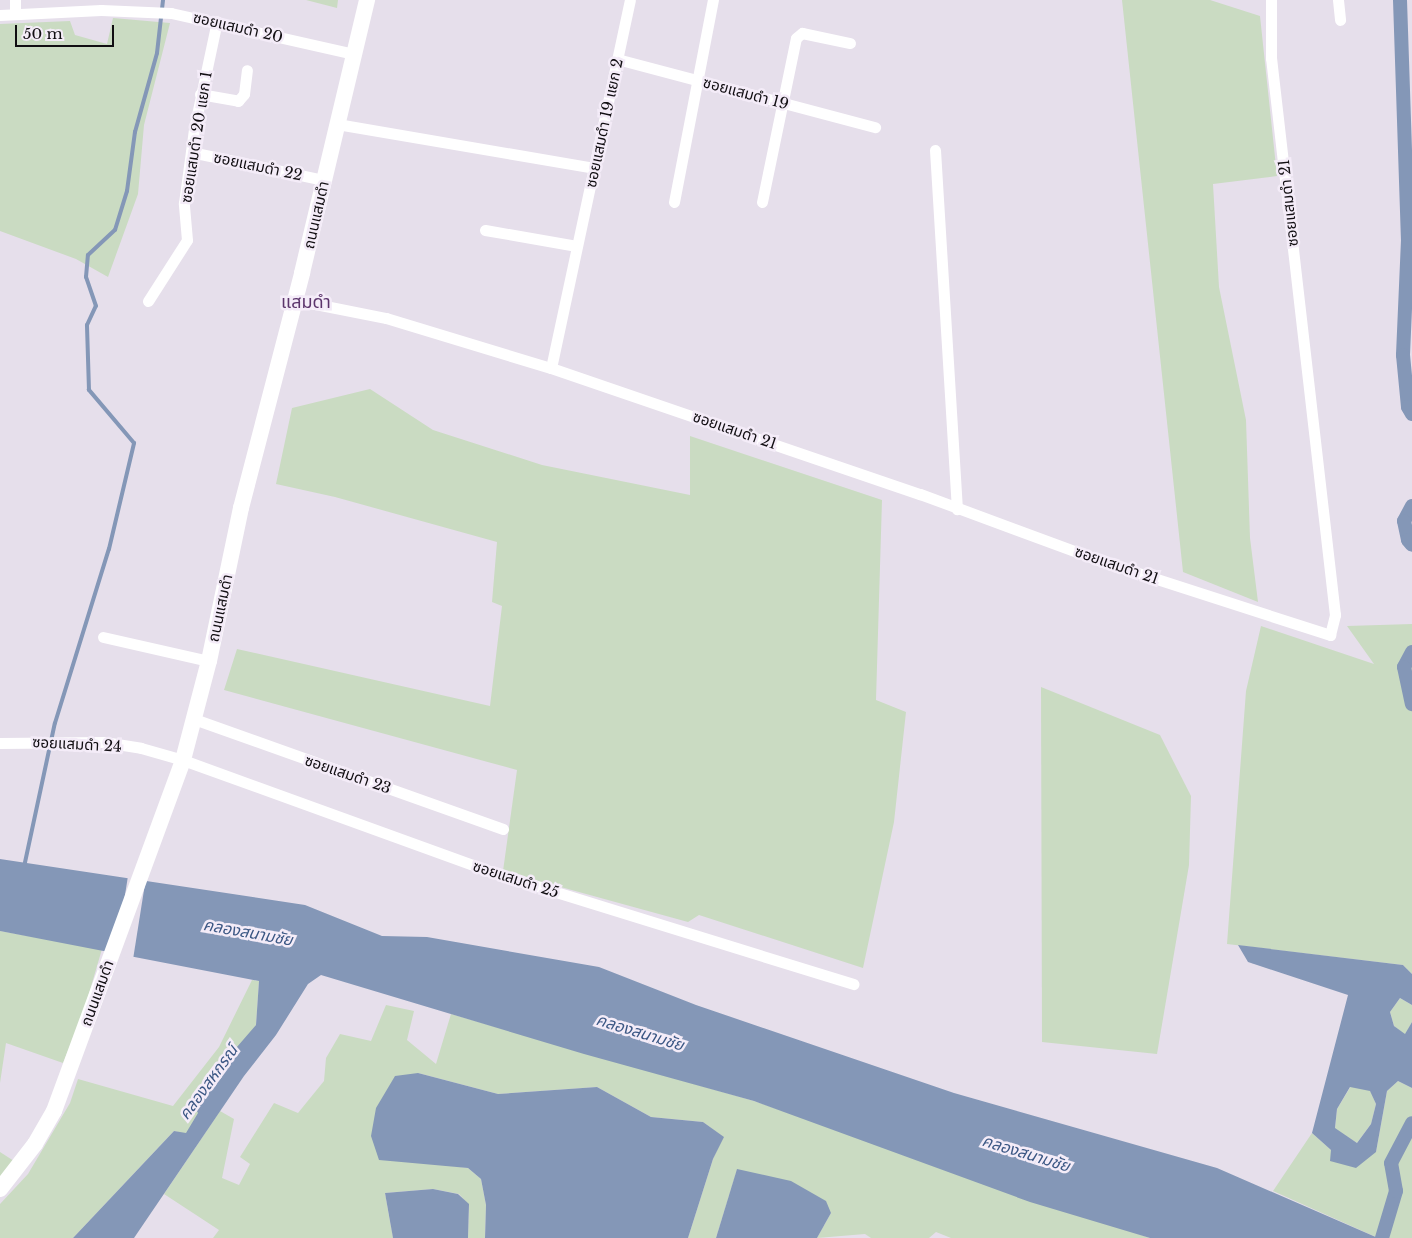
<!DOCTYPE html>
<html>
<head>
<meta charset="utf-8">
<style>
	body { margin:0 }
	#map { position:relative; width:1412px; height:1238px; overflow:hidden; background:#e6dfeb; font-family:"Libre Baskerville","Noto Sans Thai",serif }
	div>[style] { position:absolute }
	.green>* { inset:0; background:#cadbc2 }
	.water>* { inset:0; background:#8497b7 }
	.pier>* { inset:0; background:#e6dfeb; transform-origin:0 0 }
	.stream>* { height:4px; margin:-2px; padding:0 2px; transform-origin:2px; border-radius:2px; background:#8497b7 }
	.canal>* { height:14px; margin:-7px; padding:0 7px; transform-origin:7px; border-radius:7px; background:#8497b7 }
	.street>* { height:11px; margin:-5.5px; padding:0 5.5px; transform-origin:5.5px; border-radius:5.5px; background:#fff }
	.secondary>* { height:16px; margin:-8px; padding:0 8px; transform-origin:8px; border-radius:8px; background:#fff }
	span { translate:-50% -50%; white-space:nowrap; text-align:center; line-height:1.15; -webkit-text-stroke:5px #f4ecf8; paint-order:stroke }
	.street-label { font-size:15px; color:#110e12 }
	.water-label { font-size:16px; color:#3b5784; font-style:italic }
	.quarter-label { font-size:18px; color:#5c356c }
	.scale { position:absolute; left:15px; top:25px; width:99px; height:22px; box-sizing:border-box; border:2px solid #110e12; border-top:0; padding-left:6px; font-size:15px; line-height:18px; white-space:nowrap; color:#110e12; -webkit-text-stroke:4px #f4ecf8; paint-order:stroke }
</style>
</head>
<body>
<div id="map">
	<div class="green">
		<i style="clip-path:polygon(306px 0,338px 0,337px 8px)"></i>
		<i style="clip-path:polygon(1122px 0,1210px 0,1260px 16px,1277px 176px,1213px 184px,1219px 287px,1246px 420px,1250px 538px,1258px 602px,1183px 572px)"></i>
		<i style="clip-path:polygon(113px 18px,170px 23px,144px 125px,138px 194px,108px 277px,76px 259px,0 231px,0 24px,70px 21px,75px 35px,107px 44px)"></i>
		<i style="clip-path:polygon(370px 389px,433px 430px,542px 465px,690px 495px,690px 436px,882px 500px,876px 700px,906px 712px,894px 822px,863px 968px,699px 915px,688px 922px,503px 871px,517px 770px,224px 690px,237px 649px,490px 706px,502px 606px,492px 602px,497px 542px,335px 497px,276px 484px,292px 408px)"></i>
		<i style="clip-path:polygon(1412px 624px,1412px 974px,1403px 965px,1227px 944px,1246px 691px,1261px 626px,1374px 664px,1347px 626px)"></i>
		<i style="clip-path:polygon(1041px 687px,1160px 735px,1191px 796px,1189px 865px,1157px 1054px,1042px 1042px)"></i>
		<i style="clip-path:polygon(0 931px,102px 949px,83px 1014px,63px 1063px,6px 1043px,0 1083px)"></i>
		<i style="clip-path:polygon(252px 980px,259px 981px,256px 1025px,186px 1134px,174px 1131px,73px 1238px,0 1238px,0 1204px,28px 1174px,70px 1103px,78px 1079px,173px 1106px,219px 1047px)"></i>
		<i style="clip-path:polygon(1400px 998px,1412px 1005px,1412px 1022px,1405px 1035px,1394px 1026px,1390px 1012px)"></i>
		<i style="clip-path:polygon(386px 1005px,414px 1011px,407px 1040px,436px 1064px,451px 1014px,754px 1101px,1150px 1238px,951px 1238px,936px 1232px,929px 1238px,871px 1238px,865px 1234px,817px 1238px,831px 1213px,737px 1170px,716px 1238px,688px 1238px,713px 1159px,723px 1137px,703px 1122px,651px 1117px,597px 1087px,498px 1094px,418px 1073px,438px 1164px,468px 1168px,481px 1179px,486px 1205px,485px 1238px,468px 1238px,469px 1205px,459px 1194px,433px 1189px,385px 1193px,393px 1238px,213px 1238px,219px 1230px,164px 1194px,220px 1111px,234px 1119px,222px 1178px,239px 1185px,250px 1164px,240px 1157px,274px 1103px,298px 1113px,324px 1081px,326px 1058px,340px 1034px,371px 1041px)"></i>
		<i style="clip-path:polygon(1398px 1081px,1412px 1088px,1412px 1238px,1378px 1238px,1273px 1191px,1312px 1133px,1331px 1150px,1376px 1152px,1387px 1091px)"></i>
		<i style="clip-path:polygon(1351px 1086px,1370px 1090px,1376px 1104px,1371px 1124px,1357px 1143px,1335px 1129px,1337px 1109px)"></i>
		<i style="clip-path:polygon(0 1152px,14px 1161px,0 1177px)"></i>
	</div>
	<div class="water">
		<i style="clip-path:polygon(0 859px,305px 905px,382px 936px,427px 937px,599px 967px,696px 1005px,954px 1093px,1217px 1168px,1378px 1238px,1150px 1238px,1030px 1202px,754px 1101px,584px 1054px,321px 975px,308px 984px,276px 1035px,244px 1076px,134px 1238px,73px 1238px,174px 1131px,186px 1133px,198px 1113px,191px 1100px,256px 1025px,259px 981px,0 931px)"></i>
		<i style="clip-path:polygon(evenodd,1238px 945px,1403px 965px,1412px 974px,1412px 1005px,1400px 998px,1390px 1012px,1394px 1026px,1405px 1034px,1412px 1022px,1412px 1088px,1398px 1081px,1387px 1091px,1376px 1152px,1356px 1168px,1330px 1161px,1331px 1150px,1312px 1133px,1348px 995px,1248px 962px,1238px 945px,1350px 1087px,1370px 1091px,1376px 1104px,1371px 1124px,1357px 1143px,1335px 1128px,1337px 1109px,1350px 1087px)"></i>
		<i style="clip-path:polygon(418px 1073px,498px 1094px,597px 1087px,651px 1117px,703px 1122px,724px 1137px,713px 1159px,688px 1238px,485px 1238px,486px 1205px,481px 1179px,468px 1168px,379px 1160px,371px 1136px,376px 1108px,395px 1076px)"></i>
		<i style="clip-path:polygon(737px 1169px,791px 1181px,826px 1201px,831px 1213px,817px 1238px,716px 1238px)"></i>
		<i style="clip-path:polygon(433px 1189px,458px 1194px,469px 1204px,468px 1238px,393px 1238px,385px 1193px)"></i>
	</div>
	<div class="pier">
		<i style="left:128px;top:876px;width:18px;height:81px;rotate:9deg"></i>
	</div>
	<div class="stream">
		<i style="left:24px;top:867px;width:147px;rotate:-77.9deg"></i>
		<i style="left:55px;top:723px;width:182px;rotate:-72.8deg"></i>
		<i style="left:109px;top:549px;width:109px;rotate:-76.7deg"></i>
		<i style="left:134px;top:443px;width:70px;rotate:-130.3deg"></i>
		<i style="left:89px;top:390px;width:65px;rotate:-91.8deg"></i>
		<i style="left:87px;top:325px;width:21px;rotate:-65deg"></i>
		<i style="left:96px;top:306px;width:31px;rotate:-109deg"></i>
		<i style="left:86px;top:277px;width:22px;rotate:-85deg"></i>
		<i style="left:88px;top:255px;width:37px;rotate:-43deg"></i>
		<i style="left:115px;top:230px;width:41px;rotate:-72.9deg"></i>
		<i style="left:127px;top:191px;width:60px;rotate:-82.3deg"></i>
		<i style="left:135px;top:132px;width:82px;rotate:-74.4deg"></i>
		<i style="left:157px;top:53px;width:53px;rotate:-83.5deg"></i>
	</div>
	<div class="canal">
		<i style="left:1400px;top:0;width:240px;rotate:88.1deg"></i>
		<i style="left:1408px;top:240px;width:115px;rotate:92.5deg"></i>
		<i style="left:1403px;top:355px;width:52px;rotate:84.5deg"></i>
		<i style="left:1408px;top:407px;width:8px;rotate:60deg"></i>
		<i style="left:1412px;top:506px;width:17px;rotate:118deg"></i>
		<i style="left:1404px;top:521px;width:19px;rotate:78deg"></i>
		<i style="left:1408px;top:540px;width:6px;rotate:51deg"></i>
		<i style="left:1412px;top:652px;width:17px;rotate:118deg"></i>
		<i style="left:1404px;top:667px;width:38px;rotate:78deg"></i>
		<i style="left:1382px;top:1238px;width:49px;rotate:-73.4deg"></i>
		<i style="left:1396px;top:1191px;width:28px;rotate:-100deg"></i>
		<i style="left:1391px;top:1163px;width:45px;rotate:-62.3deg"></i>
	</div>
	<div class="street">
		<i style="left:15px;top:0;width:14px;rotate:90deg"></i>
		<i style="left:1338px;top:0;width:20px;rotate:84deg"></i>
		<i style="left:0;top:15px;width:101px;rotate:-2.8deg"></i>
		<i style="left:101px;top:10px;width:70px;rotate:2.5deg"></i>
		<i style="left:171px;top:13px;width:188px;rotate:12.6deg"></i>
		<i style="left:617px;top:59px;width:267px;rotate:14.8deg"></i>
		<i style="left:200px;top:94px;width:39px;rotate:10deg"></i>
		<i style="left:238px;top:101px;width:9px;rotate:-49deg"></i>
		<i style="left:244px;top:94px;width:24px;rotate:-83deg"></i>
		<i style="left:337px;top:124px;width:262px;rotate:9.7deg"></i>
		<i style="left:935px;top:150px;width:360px;rotate:86.5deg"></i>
		<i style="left:191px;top:152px;width:136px;rotate:11.9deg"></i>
		<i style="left:674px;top:202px;width:206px;rotate:-79.1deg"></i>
		<i style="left:762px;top:202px;width:167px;rotate:-78.3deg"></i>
		<i style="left:796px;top:38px;width:8px;rotate:-40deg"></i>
		<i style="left:802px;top:33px;width:49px;rotate:11.8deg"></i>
		<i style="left:485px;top:230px;width:93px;rotate:9.9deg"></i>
		<i style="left:295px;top:300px;width:93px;rotate:11.2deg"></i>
		<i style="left:386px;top:318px;width:172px;rotate:16.9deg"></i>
		<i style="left:551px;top:368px;width:390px;rotate:18.9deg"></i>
		<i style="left:920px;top:494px;width:193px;rotate:20.3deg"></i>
		<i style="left:1101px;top:561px;width:241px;rotate:17.9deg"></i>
		<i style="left:1330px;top:635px;width:21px;rotate:-76deg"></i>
		<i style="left:1335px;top:615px;width:561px;rotate:-96.55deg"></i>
		<i style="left:1271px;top:58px;width:58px;rotate:-90deg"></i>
		<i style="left:148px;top:301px;width:72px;rotate:-57.4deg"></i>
		<i style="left:187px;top:240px;width:37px;rotate:-95deg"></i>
		<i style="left:184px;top:203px;width:75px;rotate:-82.3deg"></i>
		<i style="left:194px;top:129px;width:110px;rotate:-78deg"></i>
		<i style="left:551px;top:368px;width:376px;rotate:-77.9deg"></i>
		<i style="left:103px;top:637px;width:109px;rotate:12.8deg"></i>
		<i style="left:194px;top:719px;width:328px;rotate:19.6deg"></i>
		<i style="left:0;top:743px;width:104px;rotate:-0.6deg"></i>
		<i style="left:104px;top:742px;width:37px;rotate:9deg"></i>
		<i style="left:141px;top:748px;width:44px;rotate:15.9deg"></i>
		<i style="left:183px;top:760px;width:338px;rotate:19.9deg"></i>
		<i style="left:501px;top:875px;width:369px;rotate:17.2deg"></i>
	</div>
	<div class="secondary">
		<i style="left:0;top:1189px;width:57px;rotate:-52.1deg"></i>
		<i style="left:35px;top:1144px;width:38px;rotate:-60deg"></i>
		<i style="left:54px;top:1111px;width:374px;rotate:-69.8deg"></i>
		<i style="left:183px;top:760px;width:102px;rotate:-75.3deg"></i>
		<i style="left:209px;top:661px;width:156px;rotate:-78.2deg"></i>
		<i style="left:241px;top:508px;width:243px;rotate:-75.4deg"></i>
		<i style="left:302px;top:273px;width:281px;rotate:-76.6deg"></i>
	</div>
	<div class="street-label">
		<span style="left:238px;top:27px;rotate:13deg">ซอยแสมดำ 20</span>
		<span style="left:746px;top:93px;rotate:15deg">ซอยแสมดำ 19</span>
		<span style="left:604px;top:123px;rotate:-78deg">ซอยแสมดำ 19 แยก 2</span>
		<span style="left:196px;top:137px;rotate:-81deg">ซอยแสมดำ 20 แยก 1</span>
		<span style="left:258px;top:166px;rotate:12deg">ซอยแสมดำ 22</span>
		<span style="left:1288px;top:203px;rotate:-96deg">ซอยแสมดำ 21</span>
		<span style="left:316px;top:215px;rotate:-77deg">ถนนแสมดำ</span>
		<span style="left:735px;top:430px;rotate:19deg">ซอยแสมดำ 21</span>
		<span style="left:1117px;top:565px;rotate:19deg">ซอยแสมดำ 21</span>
		<span style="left:220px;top:608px;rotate:-78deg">ถนนแสมดำ</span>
		<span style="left:77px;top:744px;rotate:3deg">ซอยแสมดำ 24</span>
		<span style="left:348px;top:774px;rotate:19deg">ซอยแสมดำ 23</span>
		<span style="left:516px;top:879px;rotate:18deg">ซอยแสมดำ 25</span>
		<span style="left:97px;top:993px;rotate:-70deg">ถนนแสมดำ</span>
	</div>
	<div class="water-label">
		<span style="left:248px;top:932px;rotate:10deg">คลองสนามชัย</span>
		<span style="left:640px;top:1032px;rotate:17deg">คลองสนามชัย</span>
		<span style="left:208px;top:1082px;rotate:-54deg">คลองสหกรณ์</span>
		<span style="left:1026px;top:1153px;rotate:17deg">คลองสนามชัย</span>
	</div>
	<div class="quarter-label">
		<span style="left:306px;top:302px">แสมดำ</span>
	</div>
	<div class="scale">50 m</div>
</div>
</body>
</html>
